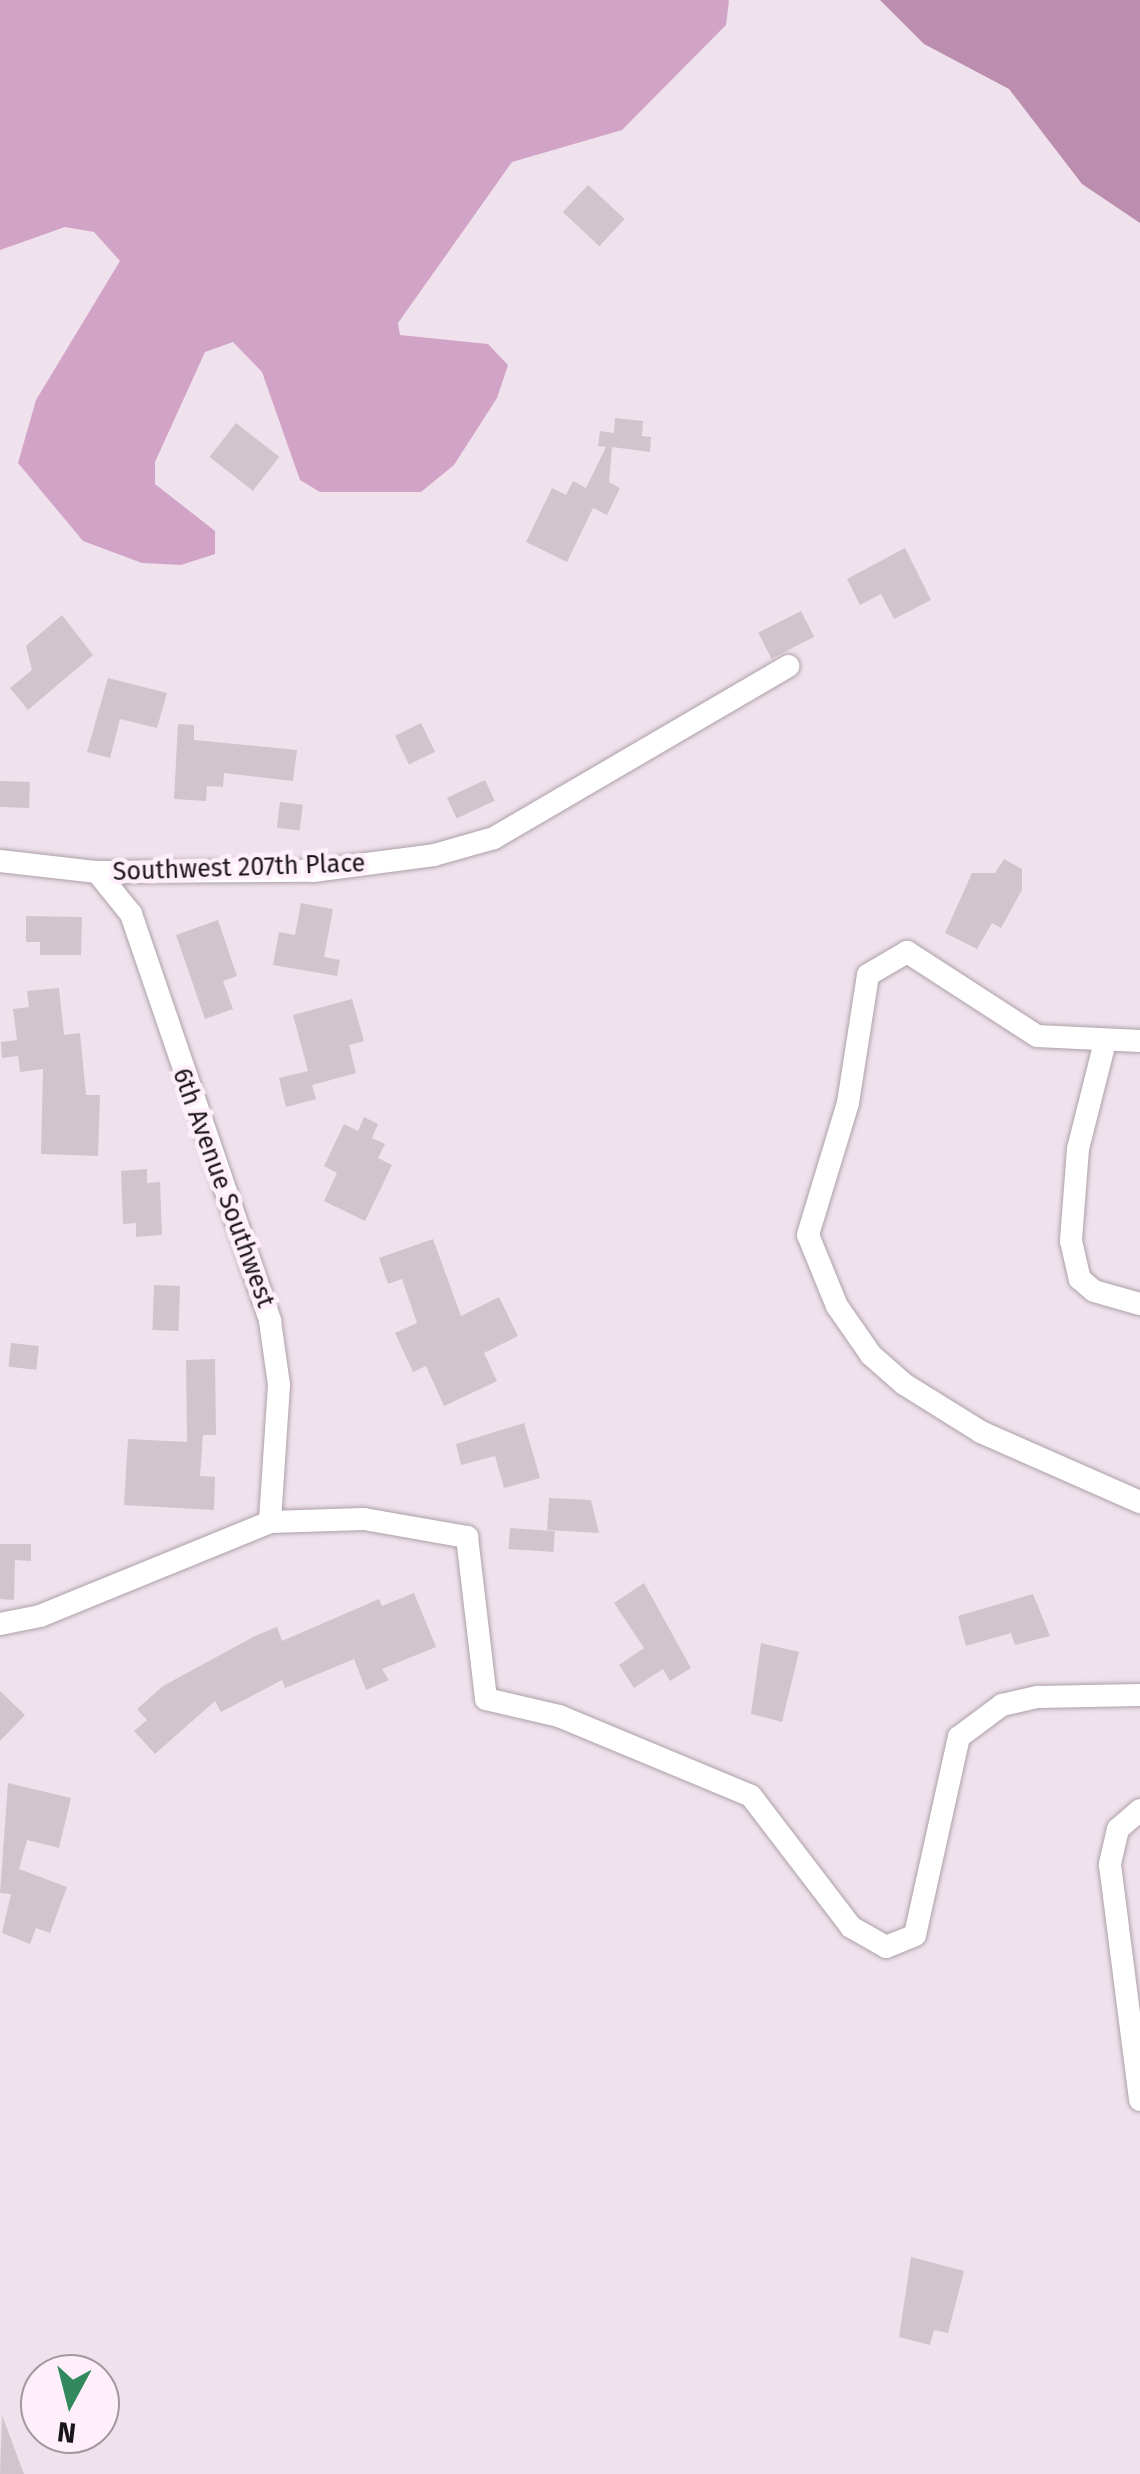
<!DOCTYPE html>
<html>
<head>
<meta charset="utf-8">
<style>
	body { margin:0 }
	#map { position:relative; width:1140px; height:2474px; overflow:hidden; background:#f0e2ec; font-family:"Fira Sans",sans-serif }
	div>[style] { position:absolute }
	.forest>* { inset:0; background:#d1a3c6 }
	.water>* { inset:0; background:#bb8daf }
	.building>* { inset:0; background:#d1c4cd; transform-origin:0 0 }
	.roads { filter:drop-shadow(0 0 2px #ada0a9) drop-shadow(0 0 2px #ada0a9) }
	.minor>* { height:22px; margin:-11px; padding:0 11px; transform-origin:11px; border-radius:11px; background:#fff }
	span { translate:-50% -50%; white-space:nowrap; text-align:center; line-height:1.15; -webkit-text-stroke:9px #feeffa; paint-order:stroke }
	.street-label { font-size:25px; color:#1a1518 }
	.north { position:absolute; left:20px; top:2354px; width:100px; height:100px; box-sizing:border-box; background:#feeffa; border:2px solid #a398a0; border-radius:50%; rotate:187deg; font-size:28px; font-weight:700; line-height:40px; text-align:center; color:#1a1518 }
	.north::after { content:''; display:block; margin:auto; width:35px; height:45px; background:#32895d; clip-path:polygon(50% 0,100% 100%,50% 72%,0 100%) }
</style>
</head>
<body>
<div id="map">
	<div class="forest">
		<i style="clip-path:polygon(0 0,728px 0,729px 1px,726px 25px,622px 130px,512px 162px,398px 323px,400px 335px,488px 344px,508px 365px,497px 398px,454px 465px,421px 492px,320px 492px,300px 480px,262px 372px,233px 342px,205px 352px,155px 462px,155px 484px,215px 531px,215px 554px,181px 565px,142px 563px,83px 541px,18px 463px,36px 400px,120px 261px,94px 232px,65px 227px,0 250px)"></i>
	</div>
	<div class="water">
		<i style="clip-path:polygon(880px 0,1140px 0,1140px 223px,1082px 184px,1009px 89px,924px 44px)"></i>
	</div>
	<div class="building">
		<i style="left:588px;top:185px;width:50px;height:37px;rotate:43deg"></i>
		<i style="clip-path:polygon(615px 418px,643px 421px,642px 436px,651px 437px,650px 452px,612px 447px,609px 482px,620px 488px,607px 515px,593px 508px,567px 562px,526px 542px,552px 488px,566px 495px,573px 481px,586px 488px,606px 447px,598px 446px,600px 431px,614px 433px)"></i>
		<i style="left:236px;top:423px;width:55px;height:43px;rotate:38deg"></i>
		<i style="clip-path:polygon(905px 548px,931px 600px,894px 619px,881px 594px,860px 605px,847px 579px)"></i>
		<i style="left:801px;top:611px;width:29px;height:48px;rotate:63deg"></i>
		<i style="clip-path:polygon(62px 615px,93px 655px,28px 710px,10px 688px,32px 670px,26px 646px)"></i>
		<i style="clip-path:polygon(108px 678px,167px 693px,157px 728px,120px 719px,110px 758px,87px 752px)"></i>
		<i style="left:421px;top:723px;width:32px;height:29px;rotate:64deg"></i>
		<i style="clip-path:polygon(178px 724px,194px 725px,194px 740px,297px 750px,293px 781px,224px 773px,223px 787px,207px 786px,206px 801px,174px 799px)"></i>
		<i style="left:485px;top:780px;width:23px;height:42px;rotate:65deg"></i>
		<i style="left:0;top:781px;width:30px;height:26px;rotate:2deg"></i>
		<i style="left:280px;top:802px;width:23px;height:26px;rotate:7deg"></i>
		<i style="clip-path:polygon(1004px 859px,1022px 869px,1022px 890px,1001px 928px,992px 923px,977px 949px,945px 933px,972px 873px,995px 873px)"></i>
		<i style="clip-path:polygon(301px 903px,333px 909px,324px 957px,340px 960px,337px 976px,273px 965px,279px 932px,295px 935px)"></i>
		<i style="clip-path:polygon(26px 916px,82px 917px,81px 955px,40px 955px,40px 942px,26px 942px)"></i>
		<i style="clip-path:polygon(218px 920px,237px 976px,223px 981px,233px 1009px,205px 1019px,176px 935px)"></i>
		<i style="clip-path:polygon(59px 988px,64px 1035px,80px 1033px,86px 1095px,100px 1095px,98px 1156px,41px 1154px,43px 1069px,20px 1072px,18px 1056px,2px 1058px,1px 1042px,17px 1040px,13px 1009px,29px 1007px,27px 991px)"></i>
		<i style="clip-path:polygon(352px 999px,364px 1041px,349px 1045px,356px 1073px,312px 1085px,316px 1099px,286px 1107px,279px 1078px,308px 1071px,293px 1015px)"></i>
		<i style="clip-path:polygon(364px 1117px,378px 1124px,372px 1138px,385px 1144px,378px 1158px,392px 1165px,365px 1221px,324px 1201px,337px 1173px,324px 1166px,344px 1124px,358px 1131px)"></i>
		<i style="clip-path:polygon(147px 1169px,147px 1183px,160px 1182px,162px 1235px,136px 1237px,136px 1223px,123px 1224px,121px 1171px)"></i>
		<i style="clip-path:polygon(433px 1239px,461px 1316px,499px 1297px,518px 1336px,484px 1353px,497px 1381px,444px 1406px,426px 1366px,413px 1372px,395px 1333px,417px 1323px,402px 1279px,388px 1284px,379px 1258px)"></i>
		<i style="left:154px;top:1285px;width:26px;height:45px;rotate:2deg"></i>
		<i style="left:11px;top:1343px;width:28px;height:24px;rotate:6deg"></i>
		<i style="clip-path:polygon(215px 1359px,216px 1435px,203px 1435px,200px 1476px,215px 1477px,214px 1510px,124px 1505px,128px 1439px,187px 1442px,186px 1360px)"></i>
		<i style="clip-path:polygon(524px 1423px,540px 1478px,504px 1488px,495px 1456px,461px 1465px,456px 1444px)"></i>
		<i style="clip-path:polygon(549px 1498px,591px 1500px,599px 1533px,547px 1530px)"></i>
		<i style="left:510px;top:1528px;width:45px;height:21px;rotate:4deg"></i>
		<i style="clip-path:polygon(0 1544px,31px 1544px,31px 1561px,15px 1560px,14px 1600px,0 1599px)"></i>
		<i style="clip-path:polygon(644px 1583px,691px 1668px,670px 1681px,663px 1669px,634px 1688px,619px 1665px,644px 1648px,614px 1603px)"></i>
		<i style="clip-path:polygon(414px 1593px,436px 1647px,382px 1669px,389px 1680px,366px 1690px,354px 1659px,285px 1688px,282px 1680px,221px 1712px,215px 1701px,155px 1754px,134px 1731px,147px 1720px,137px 1709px,163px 1686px,255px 1636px,277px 1627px,282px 1641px,379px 1599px,382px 1606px)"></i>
		<i style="clip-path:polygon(1033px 1594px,1050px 1636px,1015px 1645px,1011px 1633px,966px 1646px,958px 1616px)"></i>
		<i style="clip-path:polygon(761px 1643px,799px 1652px,782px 1722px,751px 1714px)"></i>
		<i style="clip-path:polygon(0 1691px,25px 1715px,0 1741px)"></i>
		<i style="clip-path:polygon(8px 1783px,71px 1798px,59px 1848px,27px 1840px,19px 1869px,67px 1887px,50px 1933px,36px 1928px,30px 1944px,2px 1933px,11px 1894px,0 1893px)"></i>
		<i style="clip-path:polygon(911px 2257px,964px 2271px,948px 2333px,934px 2330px,930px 2345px,899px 2337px)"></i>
		<i style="clip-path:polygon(2px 2415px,24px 2474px,0 2474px)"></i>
	</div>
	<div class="roads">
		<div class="minor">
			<i style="left:0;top:861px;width:98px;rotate:6.5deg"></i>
			<i style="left:97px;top:872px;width:216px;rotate:-0.3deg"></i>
			<i style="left:313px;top:871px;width:122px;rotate:-7.5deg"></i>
			<i style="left:434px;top:855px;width:62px;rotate:-15.8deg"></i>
			<i style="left:494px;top:838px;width:341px;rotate:-30.3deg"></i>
			<i style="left:97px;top:872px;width:54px;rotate:51deg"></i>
			<i style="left:131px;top:914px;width:430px;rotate:71.1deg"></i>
			<i style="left:270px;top:1321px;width:65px;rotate:82deg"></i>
			<i style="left:279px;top:1385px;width:137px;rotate:93.8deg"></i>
			<i style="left:1140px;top:1041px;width:103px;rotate:-177.2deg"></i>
			<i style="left:1037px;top:1036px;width:155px;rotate:-147.1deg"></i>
			<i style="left:907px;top:952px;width:45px;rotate:149.5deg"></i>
			<i style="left:868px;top:975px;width:130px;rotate:98.9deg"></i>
			<i style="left:848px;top:1103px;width:138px;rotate:106.9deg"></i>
			<i style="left:808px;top:1235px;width:77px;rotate:67.8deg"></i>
			<i style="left:837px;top:1306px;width:60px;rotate:55.2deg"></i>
			<i style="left:871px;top:1355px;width:44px;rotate:41.3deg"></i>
			<i style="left:904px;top:1384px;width:91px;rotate:31.9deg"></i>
			<i style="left:981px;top:1432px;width:174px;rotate:23.8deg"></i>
			<i style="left:1105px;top:1042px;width:110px;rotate:104.2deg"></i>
			<i style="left:1078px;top:1149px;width:92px;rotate:94.4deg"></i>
			<i style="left:1071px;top:1241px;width:39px;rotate:77deg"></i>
			<i style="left:1080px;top:1279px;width:18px;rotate:41deg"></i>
			<i style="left:1094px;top:1291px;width:48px;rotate:15.8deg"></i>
			<i style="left:0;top:1624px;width:41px;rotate:-11.3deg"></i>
			<i style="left:40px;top:1616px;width:248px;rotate:-22.2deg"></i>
			<i style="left:270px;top:1522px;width:94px;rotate:-1.8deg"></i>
			<i style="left:364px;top:1519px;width:105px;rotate:9.9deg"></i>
			<i style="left:467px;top:1537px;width:163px;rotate:83.3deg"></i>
			<i style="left:486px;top:1699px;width:75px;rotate:13.1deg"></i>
			<i style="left:559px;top:1716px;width:208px;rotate:22.6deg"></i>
			<i style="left:751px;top:1796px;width:165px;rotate:52.6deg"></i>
			<i style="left:851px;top:1927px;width:40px;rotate:29.7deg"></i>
			<i style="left:886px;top:1947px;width:31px;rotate:-22deg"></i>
			<i style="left:915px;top:1935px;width:203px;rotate:-77.5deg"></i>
			<i style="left:959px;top:1737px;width:54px;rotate:-36.7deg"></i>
			<i style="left:1002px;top:1705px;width:37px;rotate:-13deg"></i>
			<i style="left:1038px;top:1697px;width:102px;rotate:-1.1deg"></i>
			<i style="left:1140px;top:1810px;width:29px;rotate:139deg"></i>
			<i style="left:1118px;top:1829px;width:37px;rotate:103deg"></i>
			<i style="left:1110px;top:1865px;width:237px;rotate:82.7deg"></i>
		</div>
	</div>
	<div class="street-label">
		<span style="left:239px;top:868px;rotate:-2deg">Southwest 207th Place</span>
		<span style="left:223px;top:1188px;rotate:70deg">6th Avenue Southwest</span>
	</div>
	<div class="north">N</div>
</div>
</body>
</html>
